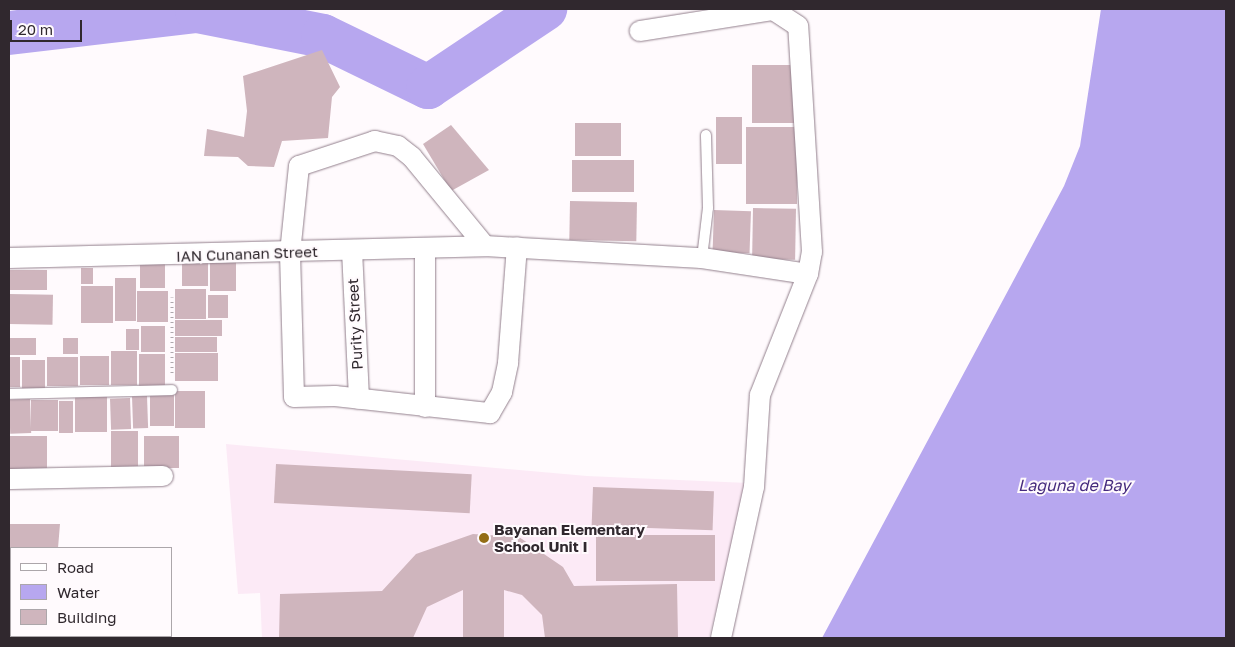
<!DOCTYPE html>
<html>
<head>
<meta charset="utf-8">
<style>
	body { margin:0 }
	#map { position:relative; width:1235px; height:647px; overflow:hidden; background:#fffafd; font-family:"Golos Text",sans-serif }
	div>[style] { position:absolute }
	.built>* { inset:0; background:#fceaf6 }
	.water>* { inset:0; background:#b7a7ef }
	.river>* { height:44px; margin:-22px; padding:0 22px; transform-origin:22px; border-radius:22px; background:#b7a7ef }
	.building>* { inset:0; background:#cfb5bd; transform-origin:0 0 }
	.path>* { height:3px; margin-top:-1.5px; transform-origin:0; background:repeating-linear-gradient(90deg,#aea8ac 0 1px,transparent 0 5px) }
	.roads { filter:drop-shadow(0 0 1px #93808d) drop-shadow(0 0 1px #93808d) }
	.service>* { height:10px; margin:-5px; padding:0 5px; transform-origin:5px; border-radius:5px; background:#fff }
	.minor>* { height:20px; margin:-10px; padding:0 10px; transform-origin:10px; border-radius:10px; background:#fff }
	.dots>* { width:14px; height:14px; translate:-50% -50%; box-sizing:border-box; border:2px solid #fffafd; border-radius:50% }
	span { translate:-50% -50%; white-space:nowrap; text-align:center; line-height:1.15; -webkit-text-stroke:4px #fffafd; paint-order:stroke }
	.street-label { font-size:15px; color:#30282e }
	.poi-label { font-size:15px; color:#30282e; font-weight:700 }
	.left { translate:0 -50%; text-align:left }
	.water-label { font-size:16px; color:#462b7e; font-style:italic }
	.frame { position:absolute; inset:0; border:10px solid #30282e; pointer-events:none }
	.legend { position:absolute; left:10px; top:547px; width:162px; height:90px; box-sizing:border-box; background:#fffafd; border:1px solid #aca6aa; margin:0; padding:6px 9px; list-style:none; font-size:15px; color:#30282e }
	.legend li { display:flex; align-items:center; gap:10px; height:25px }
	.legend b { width:25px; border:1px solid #aca6aa }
	.scale { position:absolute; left:10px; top:20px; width:72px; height:22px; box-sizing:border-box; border:2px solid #30282e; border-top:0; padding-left:6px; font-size:15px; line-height:18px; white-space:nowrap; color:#30282e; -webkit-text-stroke:4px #fffafd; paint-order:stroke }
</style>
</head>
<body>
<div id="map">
	<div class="built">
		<i style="clip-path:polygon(226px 444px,587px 476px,748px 483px,709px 638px,262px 638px,260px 593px,238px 594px)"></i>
	</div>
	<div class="water">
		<i style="clip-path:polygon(1101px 9px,1226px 9px,1226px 638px,822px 638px,1064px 186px,1080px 146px)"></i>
	</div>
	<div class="river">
		<i style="left:9px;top:33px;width:189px;rotate:-6.7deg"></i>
		<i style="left:197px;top:11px;width:128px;rotate:11.2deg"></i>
		<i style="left:323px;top:36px;width:117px;rotate:25.9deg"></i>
		<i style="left:428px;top:87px;width:141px;rotate:-33.7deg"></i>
	</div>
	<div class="building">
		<i style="clip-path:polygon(322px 50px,340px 87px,332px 97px,328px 138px,282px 141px,274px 167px,248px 166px,238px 157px,204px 156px,207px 129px,244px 137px,247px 111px,243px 76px)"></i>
		<i style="left:752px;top:65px;width:46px;height:58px"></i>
		<i style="left:716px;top:117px;width:26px;height:47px"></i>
		<i style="left:575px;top:123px;width:46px;height:33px"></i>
		<i style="clip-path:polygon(451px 125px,489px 170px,451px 191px,423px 144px)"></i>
		<i style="left:746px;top:127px;width:51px;height:77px"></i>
		<i style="left:572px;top:160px;width:62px;height:32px"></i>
		<i style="left:570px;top:201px;width:67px;height:39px;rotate:1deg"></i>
		<i style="left:753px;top:208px;width:43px;height:51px;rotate:1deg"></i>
		<i style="left:714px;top:210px;width:37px;height:42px;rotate:2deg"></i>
		<i style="left:210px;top:260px;width:26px;height:31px"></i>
		<i style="left:182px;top:261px;width:26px;height:25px"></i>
		<i style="left:140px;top:264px;width:25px;height:24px"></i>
		<i style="left:81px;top:268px;width:12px;height:16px"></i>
		<i style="left:9px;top:270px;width:38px;height:20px"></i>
		<i style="left:115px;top:278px;width:21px;height:43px"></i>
		<i style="left:81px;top:286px;width:32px;height:37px"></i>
		<i style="left:175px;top:289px;width:31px;height:30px"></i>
		<i style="left:137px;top:291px;width:31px;height:31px"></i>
		<i style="left:9px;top:294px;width:44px;height:30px;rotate:1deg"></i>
		<i style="left:208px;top:295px;width:20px;height:23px"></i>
		<i style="left:175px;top:320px;width:47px;height:16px"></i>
		<i style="left:141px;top:326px;width:24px;height:26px"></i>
		<i style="left:126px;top:329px;width:13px;height:21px"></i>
		<i style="left:175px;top:337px;width:42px;height:15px"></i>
		<i style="left:9px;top:338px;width:27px;height:17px"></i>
		<i style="left:63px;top:338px;width:15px;height:16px"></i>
		<i style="left:111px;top:351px;width:26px;height:34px"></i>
		<i style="left:218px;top:353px;width:28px;height:43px;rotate:90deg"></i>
		<i style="left:139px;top:354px;width:26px;height:32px"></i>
		<i style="left:80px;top:356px;width:29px;height:29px"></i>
		<i style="left:9px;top:357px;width:11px;height:30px"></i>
		<i style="left:47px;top:357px;width:31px;height:29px"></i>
		<i style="left:22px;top:360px;width:23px;height:29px"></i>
		<i style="left:205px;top:391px;width:37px;height:30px;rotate:90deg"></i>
		<i style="left:150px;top:394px;width:24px;height:32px"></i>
		<i style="left:75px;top:396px;width:32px;height:36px"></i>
		<i style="left:147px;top:396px;width:32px;height:15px;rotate:88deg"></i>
		<i style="left:130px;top:398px;width:31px;height:20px;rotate:88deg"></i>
		<i style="left:30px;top:399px;width:34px;height:21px;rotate:88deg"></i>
		<i style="left:31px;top:400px;width:27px;height:31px"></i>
		<i style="left:59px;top:401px;width:14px;height:32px"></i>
		<i style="left:111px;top:431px;width:27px;height:36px"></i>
		<i style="left:9px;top:436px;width:38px;height:38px"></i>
		<i style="left:144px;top:436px;width:35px;height:32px"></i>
		<i style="left:276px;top:464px;width:196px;height:39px;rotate:3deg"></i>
		<i style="left:593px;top:487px;width:121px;height:39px;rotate:2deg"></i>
		<i style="clip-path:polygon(9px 524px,60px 524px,58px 548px,11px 548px,11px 636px,46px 638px,9px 638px)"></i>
		<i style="clip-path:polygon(473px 534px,519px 537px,563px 567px,574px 586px,677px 584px,678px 638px,545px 638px,542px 615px,522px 595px,504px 590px,504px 638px,463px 638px,463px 590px,427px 607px,413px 638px,279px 638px,280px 594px,382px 591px,416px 554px)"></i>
		<i style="left:596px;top:535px;width:119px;height:46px"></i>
	</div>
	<div class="path">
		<i style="left:172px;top:297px;width:76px;rotate:90deg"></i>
	</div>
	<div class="roads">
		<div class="service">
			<i style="left:702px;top:258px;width:50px;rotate:-83.2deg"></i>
			<i style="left:708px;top:208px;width:73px;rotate:-91.6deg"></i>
			<i style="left:9px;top:394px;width:163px;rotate:-1.4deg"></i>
		</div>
		<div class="minor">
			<i style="left:485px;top:246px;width:115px;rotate:-129.4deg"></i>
			<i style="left:412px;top:157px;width:18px;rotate:-142deg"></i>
			<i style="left:398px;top:146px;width:24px;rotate:-168deg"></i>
			<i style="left:375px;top:141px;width:80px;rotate:161.8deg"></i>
			<i style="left:299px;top:166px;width:87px;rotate:95.9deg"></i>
			<i style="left:290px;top:253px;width:144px;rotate:88.4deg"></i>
			<i style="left:294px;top:397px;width:41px;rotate:-1.4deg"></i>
			<i style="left:335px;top:396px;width:156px;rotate:6.3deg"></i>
			<i style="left:490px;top:413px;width:24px;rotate:-60deg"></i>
			<i style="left:502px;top:392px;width:30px;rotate:-78deg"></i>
			<i style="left:508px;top:363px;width:116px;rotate:-85.6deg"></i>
			<i style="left:352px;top:250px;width:149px;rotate:87.3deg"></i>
			<i style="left:9px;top:258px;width:476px;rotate:-1.4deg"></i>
			<i style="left:485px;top:246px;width:217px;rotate:3.2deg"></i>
			<i style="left:702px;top:258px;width:107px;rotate:8.6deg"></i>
			<i style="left:808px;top:274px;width:22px;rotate:-80deg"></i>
			<i style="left:812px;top:252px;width:226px;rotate:-93.5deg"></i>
			<i style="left:798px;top:26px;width:30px;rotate:-147deg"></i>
			<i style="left:773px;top:10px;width:135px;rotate:171deg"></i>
			<i style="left:425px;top:407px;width:159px;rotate:-90deg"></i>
			<i style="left:9px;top:479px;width:154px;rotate:-1.1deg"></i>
			<i style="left:721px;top:638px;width:155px;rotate:-77.7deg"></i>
			<i style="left:754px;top:487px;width:92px;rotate:-86.3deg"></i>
			<i style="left:760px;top:395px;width:130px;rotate:-68.4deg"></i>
		</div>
	</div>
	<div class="dots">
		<i style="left:484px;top:538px;background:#936d16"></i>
	</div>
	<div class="street-label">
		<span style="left:247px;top:254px;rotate:-2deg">IAN Cunanan Street</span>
		<span style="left:355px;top:324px;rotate:-93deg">Purity Street</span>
	</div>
	<div class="poi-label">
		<span class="left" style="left:494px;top:538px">Bayanan Elementary<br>School Unit I</span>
	</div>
	<div class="water-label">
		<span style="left:1074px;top:485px">Laguna de Bay</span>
	</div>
	<div class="frame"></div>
	<ul class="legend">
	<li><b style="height:6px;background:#fff"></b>Road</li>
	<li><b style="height:14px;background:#b7a7ef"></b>Water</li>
	<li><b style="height:14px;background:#cfb5bd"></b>Building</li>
	</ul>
	<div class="scale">20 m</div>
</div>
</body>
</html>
